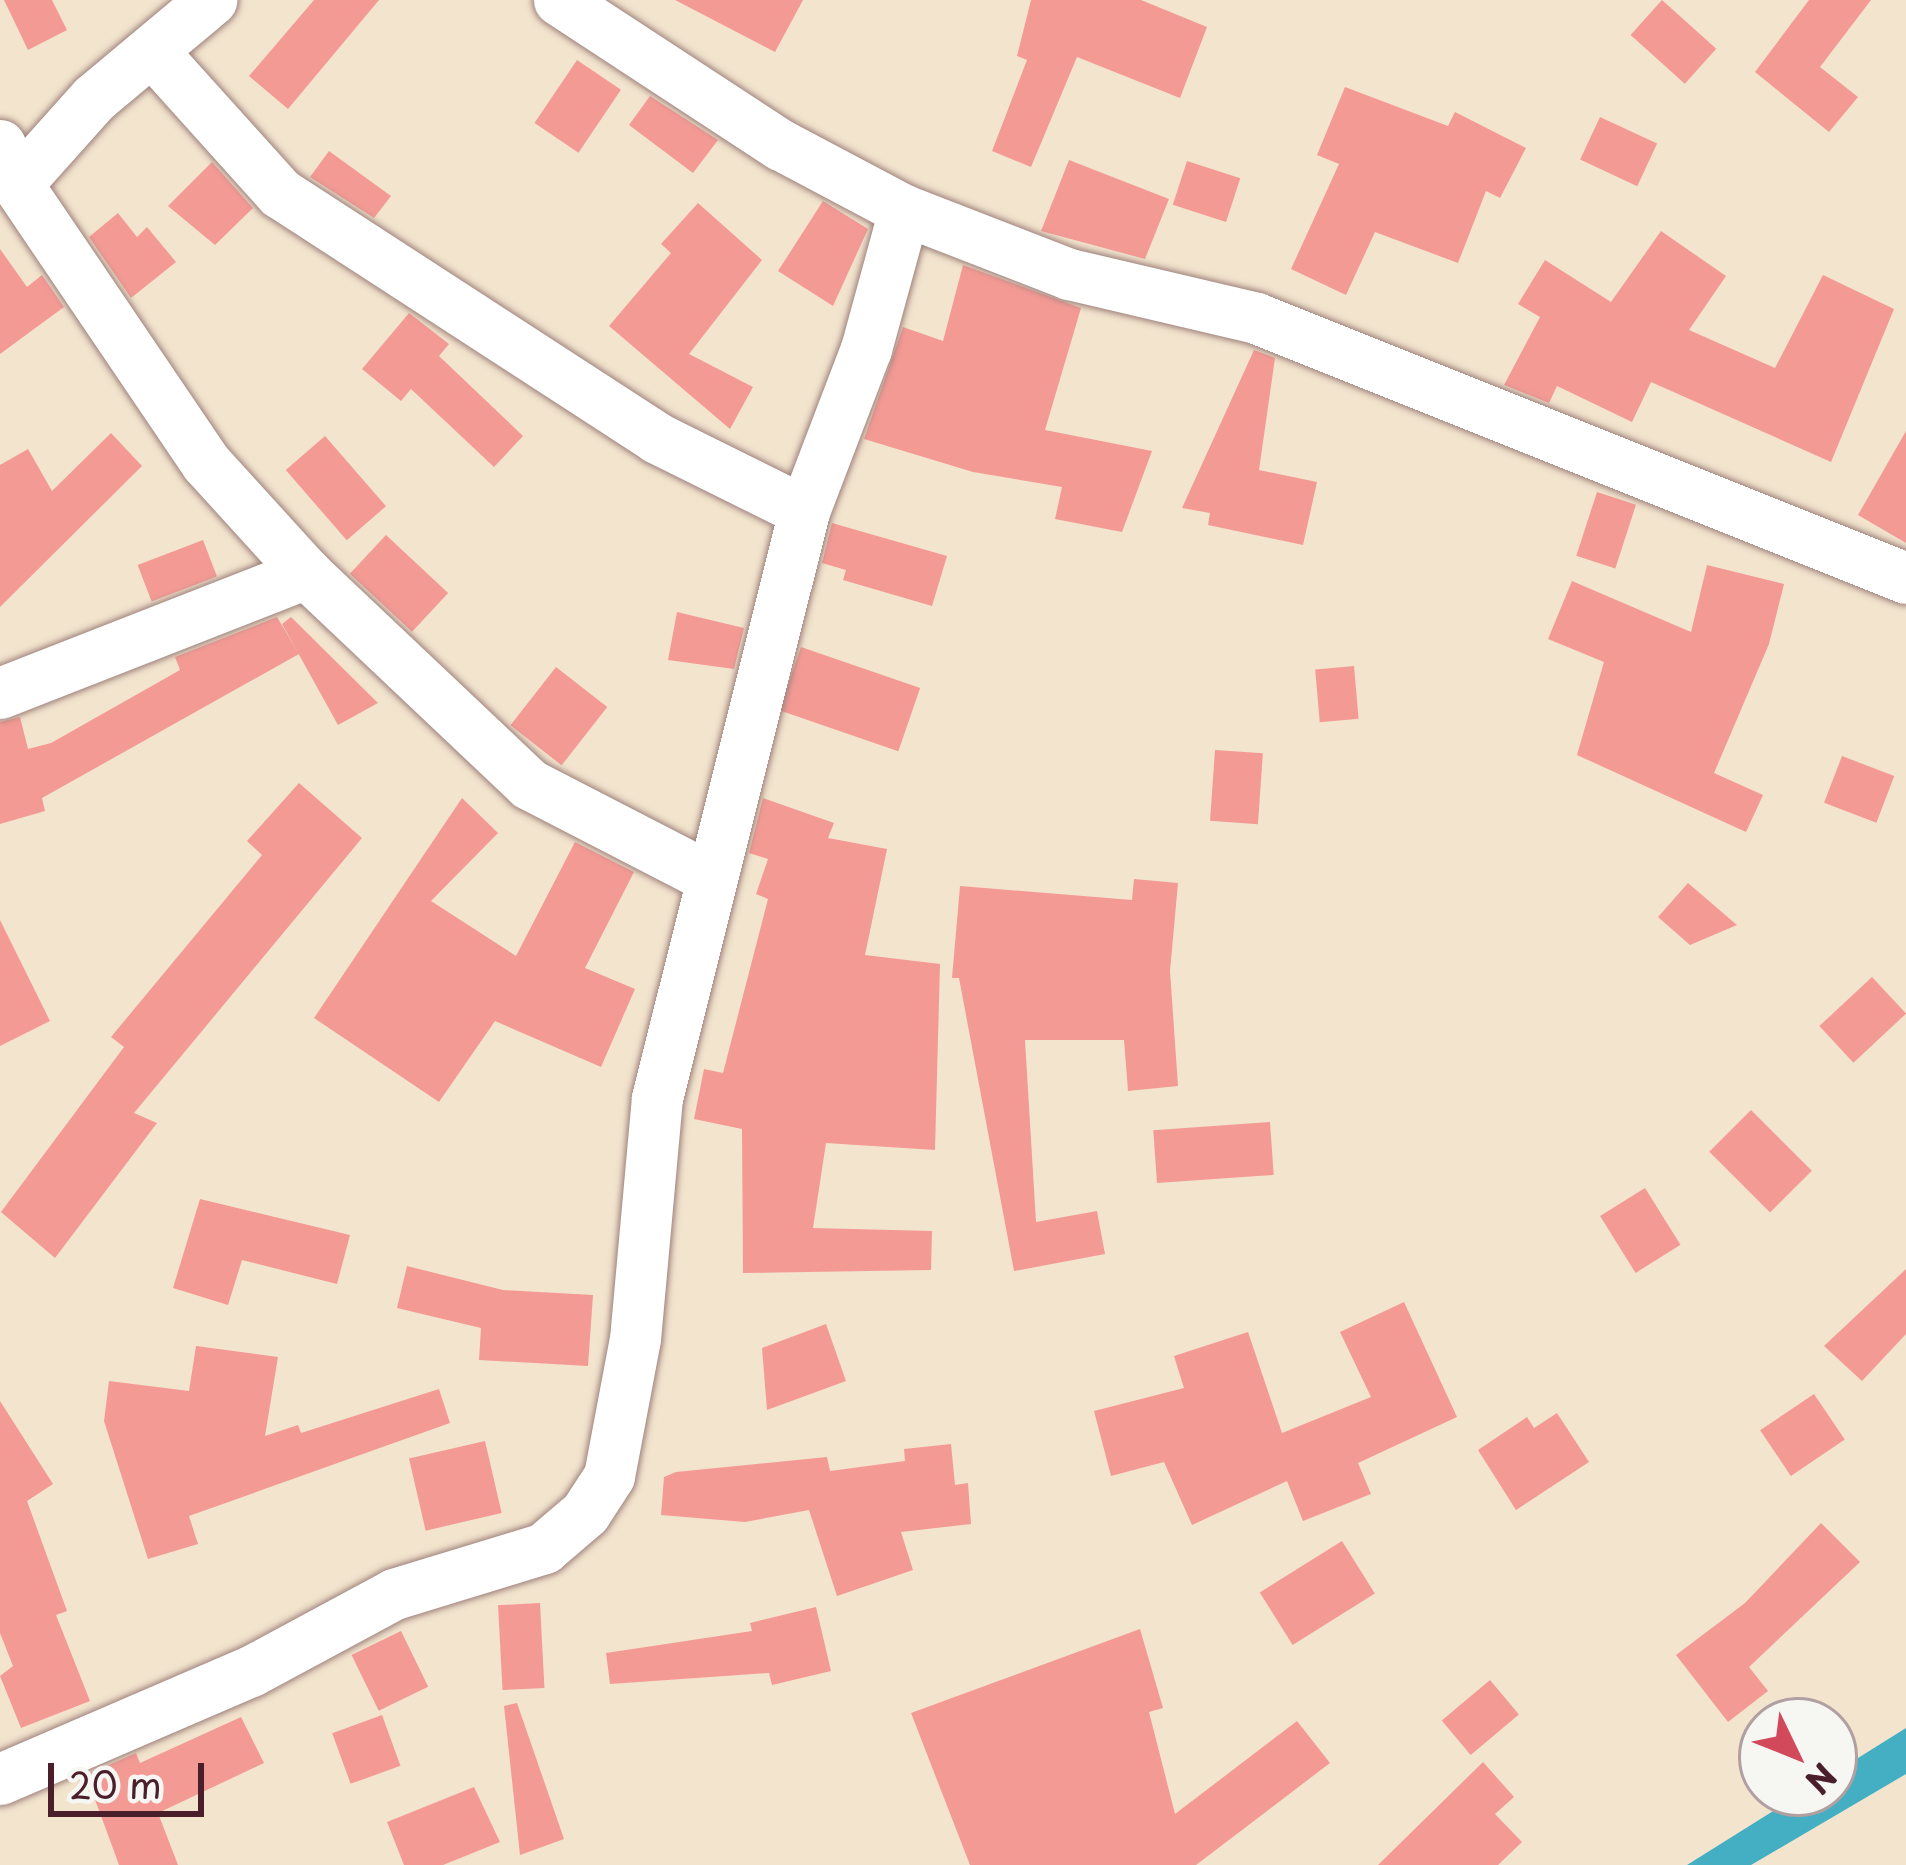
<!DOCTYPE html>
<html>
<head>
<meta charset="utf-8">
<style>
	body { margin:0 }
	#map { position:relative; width:1906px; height:1865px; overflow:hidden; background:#f3e4ce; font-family:"Playpen Sans",sans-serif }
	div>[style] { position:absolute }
	.water>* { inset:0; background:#44afc2 }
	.building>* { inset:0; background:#f49a95; transform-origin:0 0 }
	.roads { filter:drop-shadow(0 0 3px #9e827c) drop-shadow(0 0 3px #9e827c) }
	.minor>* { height:51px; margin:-25.5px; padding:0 25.5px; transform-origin:25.5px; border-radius:25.5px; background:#fff }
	span { translate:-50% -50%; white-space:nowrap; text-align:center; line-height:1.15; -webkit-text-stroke:10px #f6f6f2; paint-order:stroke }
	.north { position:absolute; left:1738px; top:1697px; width:120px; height:120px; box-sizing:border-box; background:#f6f6f2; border:3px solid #b1a0a2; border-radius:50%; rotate:133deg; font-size:33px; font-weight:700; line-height:48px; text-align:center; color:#4a1f2b }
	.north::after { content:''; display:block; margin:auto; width:42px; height:54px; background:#d1495b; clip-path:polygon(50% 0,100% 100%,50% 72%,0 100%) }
	.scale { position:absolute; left:48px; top:1763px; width:156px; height:54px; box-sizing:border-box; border:6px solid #4a1f2b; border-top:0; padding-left:15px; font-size:36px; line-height:42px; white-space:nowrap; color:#4a1f2b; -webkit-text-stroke:9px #f6f6f2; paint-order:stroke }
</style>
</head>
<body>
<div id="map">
	<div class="water">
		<i style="clip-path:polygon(1906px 1728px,1906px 1774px,1751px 1865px,1687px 1865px,1802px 1793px,1834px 1793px,1834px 1773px)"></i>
	</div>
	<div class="building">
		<i style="clip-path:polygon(4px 0,52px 0,67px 30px,28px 50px)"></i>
		<i style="clip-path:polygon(314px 0,379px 0,288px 109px,249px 76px)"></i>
		<i style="clip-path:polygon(675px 0,803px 0,775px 52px)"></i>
		<i style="clip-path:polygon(1031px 0,1141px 0,1207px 27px,1180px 98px,1077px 57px,1031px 167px,992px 151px,1027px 60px,1017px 56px)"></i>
		<i style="left:1662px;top:0;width:73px;height:47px;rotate:42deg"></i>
		<i style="clip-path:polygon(1809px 0,1871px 0,1820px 67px,1858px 97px,1829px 132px,1755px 72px)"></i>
		<i style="left:577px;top:60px;width:53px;height:76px;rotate:34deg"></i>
		<i style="clip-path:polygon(1345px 87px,1448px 126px,1455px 112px,1526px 148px,1500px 198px,1486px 191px,1458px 263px,1375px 232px,1346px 295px,1291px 269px,1339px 164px,1317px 155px)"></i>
		<i style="clip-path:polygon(650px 96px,718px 140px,693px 173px,629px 125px)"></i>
		<i style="left:1600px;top:117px;width:63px;height:47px;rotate:25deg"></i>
		<i style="clip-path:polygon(329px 151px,391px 196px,374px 218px,310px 177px)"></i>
		<i style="clip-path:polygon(1069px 160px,1169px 199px,1145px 259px,1041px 231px)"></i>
		<i style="left:1187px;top:161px;width:56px;height:46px;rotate:18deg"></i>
		<i style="clip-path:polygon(212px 162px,253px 208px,215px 245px,168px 206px)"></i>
		<i style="clip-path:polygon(823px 201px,868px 229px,833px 306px,778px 271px)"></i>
		<i style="clip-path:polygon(698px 203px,762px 260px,689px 354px,753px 387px,730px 429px,609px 326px,671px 253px,661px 244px)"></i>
		<i style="clip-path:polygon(118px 213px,137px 237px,147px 227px,176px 262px,131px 298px,89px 237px)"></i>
		<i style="clip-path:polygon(1661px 231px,1726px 276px,1689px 330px,1775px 368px,1823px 275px,1894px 309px,1831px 462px,1651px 382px,1632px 422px,1557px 386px,1549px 403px,1504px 385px,1540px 317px,1518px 304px,1545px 260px,1611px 302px)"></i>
		<i style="clip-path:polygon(0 249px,27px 287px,42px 275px,64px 307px,0 354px)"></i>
		<i style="clip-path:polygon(963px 265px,1081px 308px,1045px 430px,1152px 451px,1122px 532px,1055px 519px,1062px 487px,973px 472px,864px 439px,903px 327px,943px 341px)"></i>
		<i style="clip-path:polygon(409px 313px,449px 344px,439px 356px,523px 436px,494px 467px,411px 389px,401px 401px,362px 369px)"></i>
		<i style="clip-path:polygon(1254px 350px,1275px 358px,1259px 470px,1317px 482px,1303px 545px,1208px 525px,1210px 513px,1182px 508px)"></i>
		<i style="clip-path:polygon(1906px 431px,1906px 543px,1858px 515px)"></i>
		<i style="clip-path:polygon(111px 433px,142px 466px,0 607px,0 465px,28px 449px,52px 491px)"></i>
		<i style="left:325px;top:436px;width:93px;height:52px;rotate:49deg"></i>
		<i style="left:1597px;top:492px;width:41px;height:67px;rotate:18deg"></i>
		<i style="clip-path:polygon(832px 523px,947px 556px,932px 606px,843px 580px,846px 570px,822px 563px)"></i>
		<i style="left:386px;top:535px;width:85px;height:53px;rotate:43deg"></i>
		<i style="left:203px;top:540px;width:39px;height:70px;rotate:69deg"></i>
		<i style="clip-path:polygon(1707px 565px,1784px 584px,1769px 644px,1714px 773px,1763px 795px,1746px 832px,1577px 755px,1604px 662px,1548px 639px,1572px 581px,1691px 632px)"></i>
		<i style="clip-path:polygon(677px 612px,744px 628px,734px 669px,668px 660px)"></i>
		<i style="clip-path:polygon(277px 617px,299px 654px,42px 798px,45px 811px,0 824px,0 722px,20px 717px,28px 749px,51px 743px,180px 670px,175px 657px)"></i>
		<i style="clip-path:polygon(291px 617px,378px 703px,338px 725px,282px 624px)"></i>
		<i style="left:801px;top:647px;width:126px;height:67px;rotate:19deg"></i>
		<i style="left:1354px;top:666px;width:53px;height:39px;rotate:85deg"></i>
		<i style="left:556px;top:667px;width:65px;height:74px;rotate:38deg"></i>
		<i style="left:1215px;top:750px;width:48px;height:71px;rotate:4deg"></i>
		<i style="left:1842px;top:756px;width:56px;height:50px;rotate:21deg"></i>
		<i style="clip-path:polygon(299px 783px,362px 838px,134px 1113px,157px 1123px,55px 1258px,1px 1212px,124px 1047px,111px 1037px,262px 855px,247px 841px)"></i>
		<i style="clip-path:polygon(462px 798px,498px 833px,431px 901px,516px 956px,575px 842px,634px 872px,585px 968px,635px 989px,601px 1067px,495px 1021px,439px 1102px,314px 1018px)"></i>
		<i style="clip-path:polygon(763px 798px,834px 823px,828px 838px,887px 849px,865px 955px,940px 964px,935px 1150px,826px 1143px,813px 1228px,932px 1231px,931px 1270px,743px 1273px,742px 1129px,694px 1119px,704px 1069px,723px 1073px,768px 899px,756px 894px,768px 859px,749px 853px)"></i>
		<i style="clip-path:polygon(1134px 879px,1178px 883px,1170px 971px,1178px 1086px,1128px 1091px,1124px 1040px,1025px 1040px,1036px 1222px,1097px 1211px,1105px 1254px,1014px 1271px,959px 978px,952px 978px,960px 886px,1132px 900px)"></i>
		<i style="clip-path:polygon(1688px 883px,1737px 925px,1690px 945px,1658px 917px)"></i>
		<i style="clip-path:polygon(0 920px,50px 1021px,0 1046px)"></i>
		<i style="left:1872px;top:977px;width:50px;height:72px;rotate:47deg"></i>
		<i style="left:1751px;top:1110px;width:86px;height:59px;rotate:45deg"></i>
		<i style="left:1270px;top:1122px;width:53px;height:117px;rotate:86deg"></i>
		<i style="left:1645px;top:1188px;width:67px;height:53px;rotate:58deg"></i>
		<i style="clip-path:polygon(200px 1199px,350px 1235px,337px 1284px,242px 1260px,228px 1305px,173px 1288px)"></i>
		<i style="clip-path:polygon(407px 1266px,503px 1290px,593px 1295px,588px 1366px,479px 1360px,481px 1328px,397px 1308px)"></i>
		<i style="clip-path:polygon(1906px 1269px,1906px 1334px,1862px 1381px,1824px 1346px)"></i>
		<i style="clip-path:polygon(1404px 1302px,1457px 1417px,1358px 1463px,1371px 1494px,1303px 1521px,1287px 1481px,1192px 1525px,1164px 1462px,1111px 1476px,1094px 1411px,1184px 1388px,1174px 1356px,1248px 1332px,1282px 1433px,1371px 1397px,1340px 1332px)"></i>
		<i style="clip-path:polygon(826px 1324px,846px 1381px,767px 1410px,762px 1348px)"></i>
		<i style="clip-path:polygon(196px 1346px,278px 1357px,265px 1436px,298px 1425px,301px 1433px,439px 1389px,450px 1423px,189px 1516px,198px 1544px,148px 1559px,104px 1421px,109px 1381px,189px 1391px)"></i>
		<i style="left:1814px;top:1394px;width:55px;height:65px;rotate:56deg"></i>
		<i style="clip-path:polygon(0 1401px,53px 1484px,27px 1501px,67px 1611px,56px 1615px,90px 1701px,21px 1728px,0 1676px,13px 1666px,0 1633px)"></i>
		<i style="clip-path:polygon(1557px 1413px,1589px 1462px,1516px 1510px,1478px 1450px,1527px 1417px,1534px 1428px)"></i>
		<i style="left:485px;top:1441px;width:74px;height:78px;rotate:77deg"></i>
		<i style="clip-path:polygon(951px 1444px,955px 1485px,968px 1483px,971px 1524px,901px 1532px,913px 1570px,837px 1596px,809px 1510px,745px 1522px,661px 1515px,664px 1477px,676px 1472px,827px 1457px,830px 1471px,905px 1461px,904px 1449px)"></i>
		<i style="clip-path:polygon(1821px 1523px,1860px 1562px,1749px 1667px,1768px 1691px,1728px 1722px,1676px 1655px,1745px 1603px)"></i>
		<i style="left:1342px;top:1541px;width:62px;height:97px;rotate:58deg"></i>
		<i style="left:540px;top:1603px;width:85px;height:42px;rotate:87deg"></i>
		<i style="clip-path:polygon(816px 1607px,831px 1671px,772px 1685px,769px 1673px,610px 1684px,606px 1653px,752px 1631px,750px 1623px)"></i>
		<i style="clip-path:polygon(1140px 1629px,1163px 1708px,1149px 1712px,1175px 1814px,1297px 1721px,1330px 1763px,1196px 1865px,970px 1865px,911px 1713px)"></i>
		<i style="left:401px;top:1631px;width:62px;height:55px;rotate:64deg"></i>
		<i style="left:1490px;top:1680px;width:45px;height:63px;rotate:50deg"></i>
		<i style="clip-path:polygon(517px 1703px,564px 1839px,520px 1855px,504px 1706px)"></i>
		<i style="left:382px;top:1715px;width:54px;height:53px;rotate:70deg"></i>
		<i style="clip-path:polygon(241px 1717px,264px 1763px,158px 1813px,178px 1865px,119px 1865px,86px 1775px,136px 1753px,140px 1763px)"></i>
		<i style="clip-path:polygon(1483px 1762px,1514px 1797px,1495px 1814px,1522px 1842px,1498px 1865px,1378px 1865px)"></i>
		<i style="clip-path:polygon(474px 1787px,500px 1842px,443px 1865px,404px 1865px,387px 1822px)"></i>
	</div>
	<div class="roads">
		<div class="minor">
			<i style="left:559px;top:0;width:265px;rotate:33.2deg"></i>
			<i style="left:781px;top:145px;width:139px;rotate:27.9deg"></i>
			<i style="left:904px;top:210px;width:177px;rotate:21.2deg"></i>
			<i style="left:1069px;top:274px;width:192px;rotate:13.2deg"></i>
			<i style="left:1256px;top:318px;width:700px;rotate:21.8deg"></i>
			<i style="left:152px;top:51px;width:191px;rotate:48deg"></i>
			<i style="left:280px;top:193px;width:450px;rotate:33deg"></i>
			<i style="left:657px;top:438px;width:164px;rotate:26.4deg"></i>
			<i style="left:0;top:145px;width:43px;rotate:66.4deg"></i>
			<i style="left:17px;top:184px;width:337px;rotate:55.9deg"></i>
			<i style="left:206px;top:463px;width:149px;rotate:47.7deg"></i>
			<i style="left:306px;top:573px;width:307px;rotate:43.4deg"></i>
			<i style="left:529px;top:784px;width:203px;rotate:27.3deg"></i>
			<i style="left:17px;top:184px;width:115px;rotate:-48.2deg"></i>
			<i style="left:94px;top:98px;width:153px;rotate:-39.9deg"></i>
			<i style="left:0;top:693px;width:329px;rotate:-21.4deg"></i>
			<i style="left:0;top:1779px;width:273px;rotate:-23.3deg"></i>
			<i style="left:251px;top:1671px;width:162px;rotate:-28.3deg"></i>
			<i style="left:394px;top:1594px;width:157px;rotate:-17deg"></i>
			<i style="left:544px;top:1548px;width:54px;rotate:-40.5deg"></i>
			<i style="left:585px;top:1513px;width:44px;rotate:-57deg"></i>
			<i style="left:609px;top:1476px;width:139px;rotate:-79.3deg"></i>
			<i style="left:635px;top:1339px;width:242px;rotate:-84.8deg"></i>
			<i style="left:657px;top:1098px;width:605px;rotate:-75.94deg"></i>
			<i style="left:804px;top:511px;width:173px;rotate:-69.1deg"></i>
			<i style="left:866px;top:349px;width:144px;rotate:-74.7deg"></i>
		</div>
	</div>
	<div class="north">N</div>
	<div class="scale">20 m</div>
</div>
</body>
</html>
